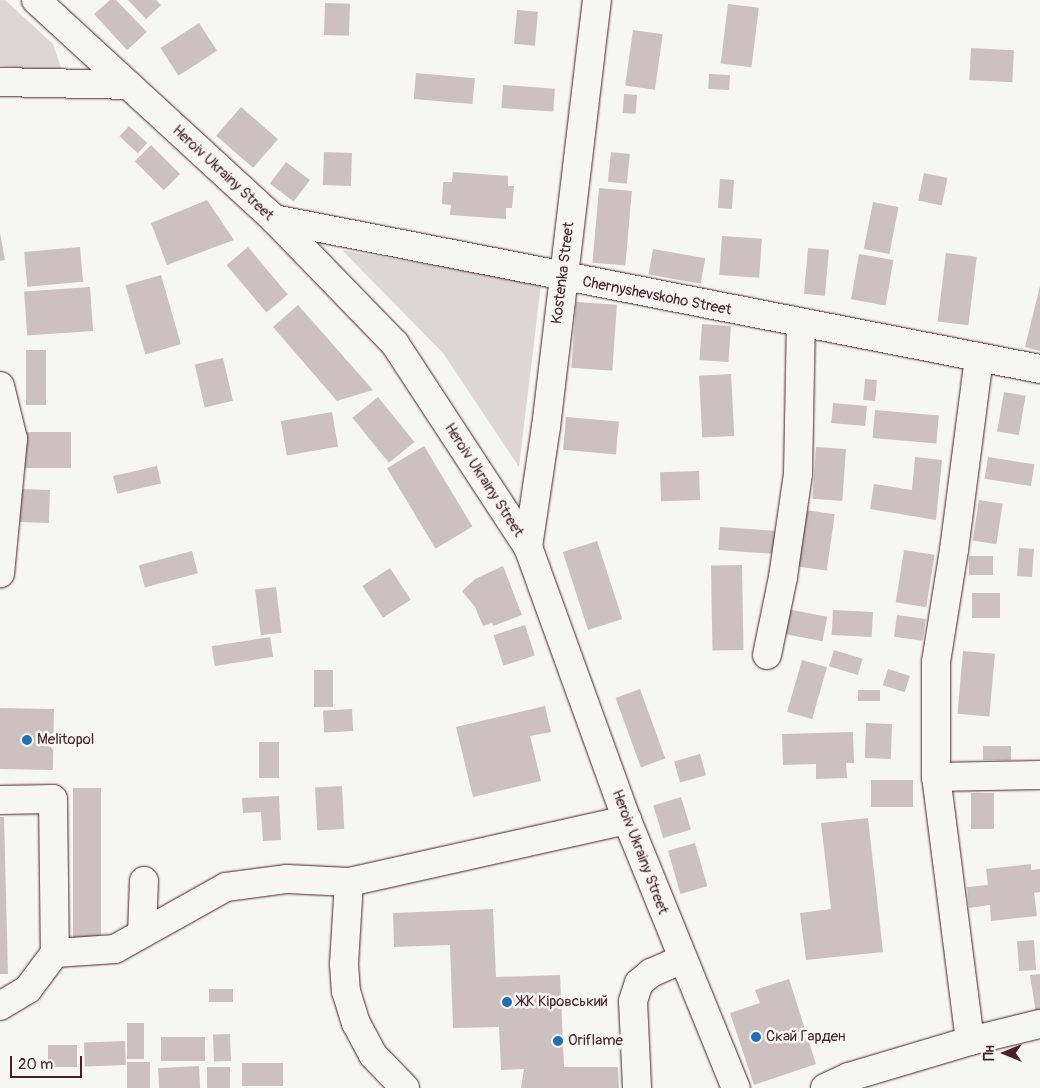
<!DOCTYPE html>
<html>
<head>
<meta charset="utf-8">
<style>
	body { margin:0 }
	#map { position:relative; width:1040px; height:1088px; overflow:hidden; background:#f6f6f2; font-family:Pangolin,sans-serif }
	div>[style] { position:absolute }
	.green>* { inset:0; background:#ddd6d5 }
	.building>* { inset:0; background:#ccc1c0; transform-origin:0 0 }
	.roads { filter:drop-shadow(0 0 1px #4a1f2b) drop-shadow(0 0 1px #4a1f2b) }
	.minor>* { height:28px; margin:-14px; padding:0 14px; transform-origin:14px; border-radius:14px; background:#f6f6f2 }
	.major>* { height:28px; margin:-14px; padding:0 14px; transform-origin:14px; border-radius:14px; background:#f6f6f2 }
	.dots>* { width:14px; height:14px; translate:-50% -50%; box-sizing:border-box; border:2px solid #f6f6f2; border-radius:50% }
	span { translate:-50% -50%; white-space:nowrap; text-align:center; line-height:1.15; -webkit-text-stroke:5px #f6f6f2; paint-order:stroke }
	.street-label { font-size:15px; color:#4a1f2b }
	.poi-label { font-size:15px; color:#4a1f2b }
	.left { translate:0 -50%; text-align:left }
	.north { position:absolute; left:980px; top:1028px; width:50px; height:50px; -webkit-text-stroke:4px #f6f6f2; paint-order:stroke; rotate:270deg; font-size:14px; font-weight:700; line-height:20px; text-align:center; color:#4a1f2b }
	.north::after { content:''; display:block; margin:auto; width:18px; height:22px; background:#4a1f2b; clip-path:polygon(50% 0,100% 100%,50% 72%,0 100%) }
	.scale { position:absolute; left:10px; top:1056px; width:72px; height:22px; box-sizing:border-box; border:2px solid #4a1f2b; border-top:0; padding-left:6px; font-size:15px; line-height:18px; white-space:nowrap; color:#4a1f2b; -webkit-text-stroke:4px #f6f6f2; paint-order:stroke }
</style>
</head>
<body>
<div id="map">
	<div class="green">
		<i style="clip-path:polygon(0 0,5px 0,53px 44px,62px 71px,0 66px)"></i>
		<i style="clip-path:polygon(342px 250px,541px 284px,519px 467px,443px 353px)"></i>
	</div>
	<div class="building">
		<i style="clip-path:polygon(110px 0,116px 0,147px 32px,127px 50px,94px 14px)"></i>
		<i style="clip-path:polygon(128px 0,156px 0,161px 5px,146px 19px)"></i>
		<i style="left:325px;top:3px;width:25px;height:32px;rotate:2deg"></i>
		<i style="left:728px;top:4px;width:31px;height:60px;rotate:7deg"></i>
		<i style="left:517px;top:10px;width:21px;height:34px;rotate:5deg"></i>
		<i style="left:199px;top:23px;width:33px;height:46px;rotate:57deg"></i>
		<i style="left:633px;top:30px;width:30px;height:56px;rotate:8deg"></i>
		<i style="left:971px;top:48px;width:43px;height:32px;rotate:3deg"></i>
		<i style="left:416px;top:73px;width:59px;height:26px;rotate:5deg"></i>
		<i style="left:709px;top:74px;width:21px;height:15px;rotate:3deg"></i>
		<i style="left:503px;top:85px;width:52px;height:23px;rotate:4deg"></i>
		<i style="left:624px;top:94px;width:13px;height:19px;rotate:4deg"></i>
		<i style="left:241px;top:107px;width:49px;height:38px;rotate:41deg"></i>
		<i style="left:129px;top:126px;width:25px;height:14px;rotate:43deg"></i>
		<i style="left:151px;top:145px;width:41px;height:23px;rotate:45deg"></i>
		<i style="left:324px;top:152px;width:28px;height:33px;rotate:2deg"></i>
		<i style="left:611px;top:152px;width:19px;height:30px;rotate:6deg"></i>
		<i style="left:286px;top:162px;width:30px;height:27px;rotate:37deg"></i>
		<i style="clip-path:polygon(453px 172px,508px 176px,508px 186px,514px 186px,512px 208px,506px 208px,506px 219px,450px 215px,451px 205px,442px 204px,443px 182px,452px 182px)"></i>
		<i style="left:924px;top:173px;width:24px;height:28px;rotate:12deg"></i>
		<i style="left:720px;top:179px;width:14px;height:29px;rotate:4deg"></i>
		<i style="left:599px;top:188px;width:33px;height:75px;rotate:5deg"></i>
		<i style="clip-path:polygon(207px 200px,234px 240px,167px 265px,151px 223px)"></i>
		<i style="left:873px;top:202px;width:26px;height:48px;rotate:11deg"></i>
		<i style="clip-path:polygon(0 233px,5px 260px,0 261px)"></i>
		<i style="left:722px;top:236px;width:40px;height:39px;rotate:4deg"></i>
		<i style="left:80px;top:247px;width:35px;height:56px;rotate:85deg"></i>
		<i style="left:248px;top:247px;width:62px;height:28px;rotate:50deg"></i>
		<i style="left:808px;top:248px;width:21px;height:46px;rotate:5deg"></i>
		<i style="left:653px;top:249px;width:53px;height:26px;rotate:10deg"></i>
		<i style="left:946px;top:253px;width:31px;height:69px;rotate:7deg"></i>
		<i style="left:859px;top:254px;width:35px;height:46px;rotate:10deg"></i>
		<i style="left:161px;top:275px;width:72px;height:37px;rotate:74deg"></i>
		<i style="clip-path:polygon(1040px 286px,1040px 351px,1025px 347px)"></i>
		<i style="left:90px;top:287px;width:44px;height:66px;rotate:86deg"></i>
		<i style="left:576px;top:302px;width:41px;height:66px;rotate:4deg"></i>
		<i style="clip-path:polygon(298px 305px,373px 390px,337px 401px,273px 327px)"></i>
		<i style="left:702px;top:324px;width:29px;height:36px;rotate:4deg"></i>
		<i style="left:26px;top:350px;width:20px;height:55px"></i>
		<i style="left:223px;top:358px;width:44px;height:29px;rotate:77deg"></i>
		<i style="left:731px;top:374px;width:62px;height:32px;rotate:87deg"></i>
		<i style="left:865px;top:379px;width:12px;height:21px;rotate:5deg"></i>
		<i style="left:1004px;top:392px;width:22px;height:40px;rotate:10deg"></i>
		<i style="left:378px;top:397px;width:58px;height:33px;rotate:51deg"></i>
		<i style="left:833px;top:403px;width:34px;height:20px;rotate:5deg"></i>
		<i style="left:875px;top:410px;width:64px;height:28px;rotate:5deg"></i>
		<i style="left:332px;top:412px;width:35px;height:52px;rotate:80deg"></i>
		<i style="left:566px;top:417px;width:53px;height:33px;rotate:5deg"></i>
		<i style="left:25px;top:432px;width:46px;height:36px"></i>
		<i style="left:424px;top:446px;width:94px;height:43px;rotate:59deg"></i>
		<i style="left:816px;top:447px;width:30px;height:52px;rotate:4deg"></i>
		<i style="clip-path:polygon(915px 457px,942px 460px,936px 520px,870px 509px,874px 484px,912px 490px)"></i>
		<i style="left:988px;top:457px;width:47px;height:22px;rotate:9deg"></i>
		<i style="left:157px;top:466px;width:18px;height:45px;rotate:77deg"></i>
		<i style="left:699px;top:471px;width:29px;height:39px;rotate:88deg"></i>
		<i style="left:21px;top:489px;width:29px;height:33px;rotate:2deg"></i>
		<i style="left:979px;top:500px;width:24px;height:41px;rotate:9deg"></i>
		<i style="left:805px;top:510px;width:30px;height:57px;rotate:8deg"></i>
		<i style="left:720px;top:527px;width:58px;height:23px;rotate:4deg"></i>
		<i style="left:597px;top:541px;width:82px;height:36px;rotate:72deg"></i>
		<i style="left:1019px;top:548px;width:15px;height:28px;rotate:4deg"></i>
		<i style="left:904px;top:550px;width:31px;height:53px;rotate:9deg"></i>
		<i style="left:192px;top:551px;width:23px;height:55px;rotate:75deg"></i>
		<i style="left:969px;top:556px;width:24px;height:19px"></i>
		<i style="left:742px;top:565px;width:85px;height:31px;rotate:89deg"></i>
		<i style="clip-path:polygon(503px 566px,522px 615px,493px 626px,492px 623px,483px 626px,475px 607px,462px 591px,475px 579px)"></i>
		<i style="left:390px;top:568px;width:38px;height:33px;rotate:57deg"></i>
		<i style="left:276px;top:587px;width:46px;height:21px;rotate:83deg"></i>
		<i style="left:972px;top:593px;width:28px;height:25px"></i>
		<i style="left:787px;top:609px;width:41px;height:25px;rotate:11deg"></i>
		<i style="left:833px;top:610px;width:40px;height:25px;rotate:3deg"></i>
		<i style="left:897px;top:615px;width:29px;height:22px;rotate:8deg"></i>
		<i style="left:525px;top:625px;width:32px;height:33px;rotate:72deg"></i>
		<i style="left:270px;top:637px;width:20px;height:59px;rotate:81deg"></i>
		<i style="left:834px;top:650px;width:30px;height:17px;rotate:17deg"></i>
		<i style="left:963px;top:651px;width:32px;height:63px;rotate:5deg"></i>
		<i style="left:802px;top:660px;width:26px;height:54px;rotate:16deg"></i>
		<i style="left:888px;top:669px;width:23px;height:17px;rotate:18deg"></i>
		<i style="left:314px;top:670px;width:19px;height:37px"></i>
		<i style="left:640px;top:689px;width:74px;height:26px;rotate:70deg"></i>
		<i style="left:858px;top:690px;width:22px;height:11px"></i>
		<i style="clip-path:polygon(545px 706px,551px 732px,530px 736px,541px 781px,473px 797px,456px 727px)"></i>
		<i style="left:54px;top:709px;width:61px;height:54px;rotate:91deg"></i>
		<i style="left:352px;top:709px;width:22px;height:29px;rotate:87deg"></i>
		<i style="left:866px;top:723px;width:26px;height:35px;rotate:2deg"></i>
		<i style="clip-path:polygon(853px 732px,854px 763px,846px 763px,847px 778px,816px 779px,816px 764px,783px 765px,782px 734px)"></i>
		<i style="left:259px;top:742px;width:20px;height:36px"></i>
		<i style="left:1011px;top:746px;width:14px;height:28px;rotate:90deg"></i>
		<i style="left:700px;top:754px;width:22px;height:27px;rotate:74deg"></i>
		<i style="left:871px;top:780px;width:42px;height:27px"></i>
		<i style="left:342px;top:786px;width:43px;height:27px;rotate:87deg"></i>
		<i style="left:73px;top:788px;width:28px;height:150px"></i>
		<i style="left:971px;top:793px;width:23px;height:36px"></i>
		<i style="clip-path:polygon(279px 796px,281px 840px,263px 841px,261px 812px,243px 813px,242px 798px)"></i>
		<i style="left:681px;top:797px;width:34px;height:29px;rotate:73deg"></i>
		<i style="clip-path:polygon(0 817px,4px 817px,8px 974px,0 974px)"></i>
		<i style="clip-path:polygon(868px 818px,883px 952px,806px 960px,800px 913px,831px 909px,821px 823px)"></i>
		<i style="left:695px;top:843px;width:45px;height:28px;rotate:74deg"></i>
		<i style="clip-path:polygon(1031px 864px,1031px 870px,1040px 869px,1040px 892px,1034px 893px,1037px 916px,991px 921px,990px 905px,969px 908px,967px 887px,988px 885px,986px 869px)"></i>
		<i style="clip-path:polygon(493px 909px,496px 977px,560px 975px,564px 1067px,618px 1067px,619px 1088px,521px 1088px,524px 1069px,501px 1070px,499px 1027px,453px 1028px,450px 945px,394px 947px,393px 913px)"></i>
		<i style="left:1034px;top:940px;width:30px;height:17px;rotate:86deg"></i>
		<i style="clip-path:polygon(1040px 974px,1040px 1013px,1036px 1014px,1030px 975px)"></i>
		<i style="clip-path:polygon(789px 979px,816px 1064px,754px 1085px,730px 1013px,760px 1003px,755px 990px)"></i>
		<i style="left:209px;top:989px;width:24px;height:13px"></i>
		<i style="left:127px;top:1023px;width:17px;height:36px"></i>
		<i style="left:230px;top:1034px;width:27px;height:17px;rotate:88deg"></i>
		<i style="left:205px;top:1037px;width:24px;height:44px;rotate:90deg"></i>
		<i style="left:125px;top:1041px;width:24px;height:41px;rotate:88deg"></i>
		<i style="left:48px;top:1045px;width:29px;height:22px"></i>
		<i style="left:127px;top:1062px;width:23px;height:26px"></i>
		<i style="left:283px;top:1063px;width:23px;height:41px;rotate:90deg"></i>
		<i style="left:199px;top:1066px;width:22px;height:41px;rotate:87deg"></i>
		<i style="left:207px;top:1067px;width:23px;height:21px"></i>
	</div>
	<div class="roads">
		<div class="minor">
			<i style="left:0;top:82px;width:128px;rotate:1.3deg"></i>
			<i style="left:274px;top:219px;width:781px;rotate:11.08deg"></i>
			<i style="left:0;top:386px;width:55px;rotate:76.2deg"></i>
			<i style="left:13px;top:439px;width:135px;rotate:95.5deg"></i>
			<i style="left:528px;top:547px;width:121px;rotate:-81.5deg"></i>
			<i style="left:546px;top:427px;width:430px;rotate:-83.2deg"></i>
			<i style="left:767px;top:655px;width:80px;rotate:-78.4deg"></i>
			<i style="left:783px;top:577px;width:104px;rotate:-81.7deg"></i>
			<i style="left:798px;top:474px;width:150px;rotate:-88.9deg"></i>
			<i style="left:936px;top:777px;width:104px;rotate:-1.1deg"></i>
			<i style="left:0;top:800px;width:53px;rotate:-1.1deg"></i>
			<i style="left:53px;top:799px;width:154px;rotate:89.3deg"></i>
			<i style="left:349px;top:882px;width:82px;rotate:93.5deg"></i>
			<i style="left:344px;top:964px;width:27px;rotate:86deg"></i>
			<i style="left:346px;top:991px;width:34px;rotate:73deg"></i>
			<i style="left:356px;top:1023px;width:36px;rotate:62deg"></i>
			<i style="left:373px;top:1055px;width:46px;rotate:45.9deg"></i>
			<i style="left:142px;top:933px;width:52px;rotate:-87.8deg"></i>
			<i style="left:0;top:1006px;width:33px;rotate:-31deg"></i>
			<i style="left:28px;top:989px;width:45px;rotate:-53.1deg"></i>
			<i style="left:55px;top:953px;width:60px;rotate:-3.8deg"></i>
			<i style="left:115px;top:949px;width:127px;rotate:-29.2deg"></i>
			<i style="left:226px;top:887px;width:62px;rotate:-7.5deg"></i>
			<i style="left:287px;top:879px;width:62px;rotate:2.8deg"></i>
			<i style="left:349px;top:882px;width:285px;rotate:-12.6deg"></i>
			<i style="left:970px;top:1041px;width:266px;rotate:-97.3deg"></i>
			<i style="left:936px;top:777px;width:115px;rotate:-90deg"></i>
			<i style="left:936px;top:662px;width:113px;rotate:-80.9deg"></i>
			<i style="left:954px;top:550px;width:194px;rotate:-82.6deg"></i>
			<i style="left:637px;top:1088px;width:87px;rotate:-92.6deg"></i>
			<i style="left:633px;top:1001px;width:19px;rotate:-72deg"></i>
			<i style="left:639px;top:983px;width:16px;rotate:-40deg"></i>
			<i style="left:651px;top:973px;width:34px;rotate:-24deg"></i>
			<i style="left:825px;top:1088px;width:26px;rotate:-25deg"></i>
			<i style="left:849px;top:1077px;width:126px;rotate:-16.6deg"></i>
			<i style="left:970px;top:1041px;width:72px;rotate:-13.7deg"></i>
		</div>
		<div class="major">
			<i style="left:36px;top:0;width:323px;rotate:42.6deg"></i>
			<i style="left:274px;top:219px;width:174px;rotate:45.9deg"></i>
			<i style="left:395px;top:344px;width:243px;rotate:56.8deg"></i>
			<i style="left:528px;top:547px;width:290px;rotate:70.1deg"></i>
			<i style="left:627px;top:820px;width:289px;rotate:67.9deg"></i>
		</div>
	</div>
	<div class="dots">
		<i style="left:27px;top:740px;background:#1f6fb2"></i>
		<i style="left:507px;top:1002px;background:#1f6fb2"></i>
		<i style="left:756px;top:1037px;background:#1f6fb2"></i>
		<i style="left:558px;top:1041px;background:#1f6fb2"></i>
	</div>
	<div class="street-label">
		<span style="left:223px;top:173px;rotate:43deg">Heroiv Ukrainy Street</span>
		<span style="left:563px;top:273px;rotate:-83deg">Kostenka Street</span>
		<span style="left:657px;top:296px;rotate:11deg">Chernyshevskoho Street</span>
		<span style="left:484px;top:480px;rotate:57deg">Heroiv Ukrainy Street</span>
		<span style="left:640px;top:852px;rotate:69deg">Heroiv Ukrainy Street</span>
	</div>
	<div class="poi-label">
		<span class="left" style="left:37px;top:740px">Melitopol</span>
		<span class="left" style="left:517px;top:1002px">ЖК Кіровський</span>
		<span class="left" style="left:766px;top:1037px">Скай Гарден</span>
		<span class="left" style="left:568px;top:1041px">Oriflame</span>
	</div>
	<div class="north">Пн</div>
	<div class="scale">20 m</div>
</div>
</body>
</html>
